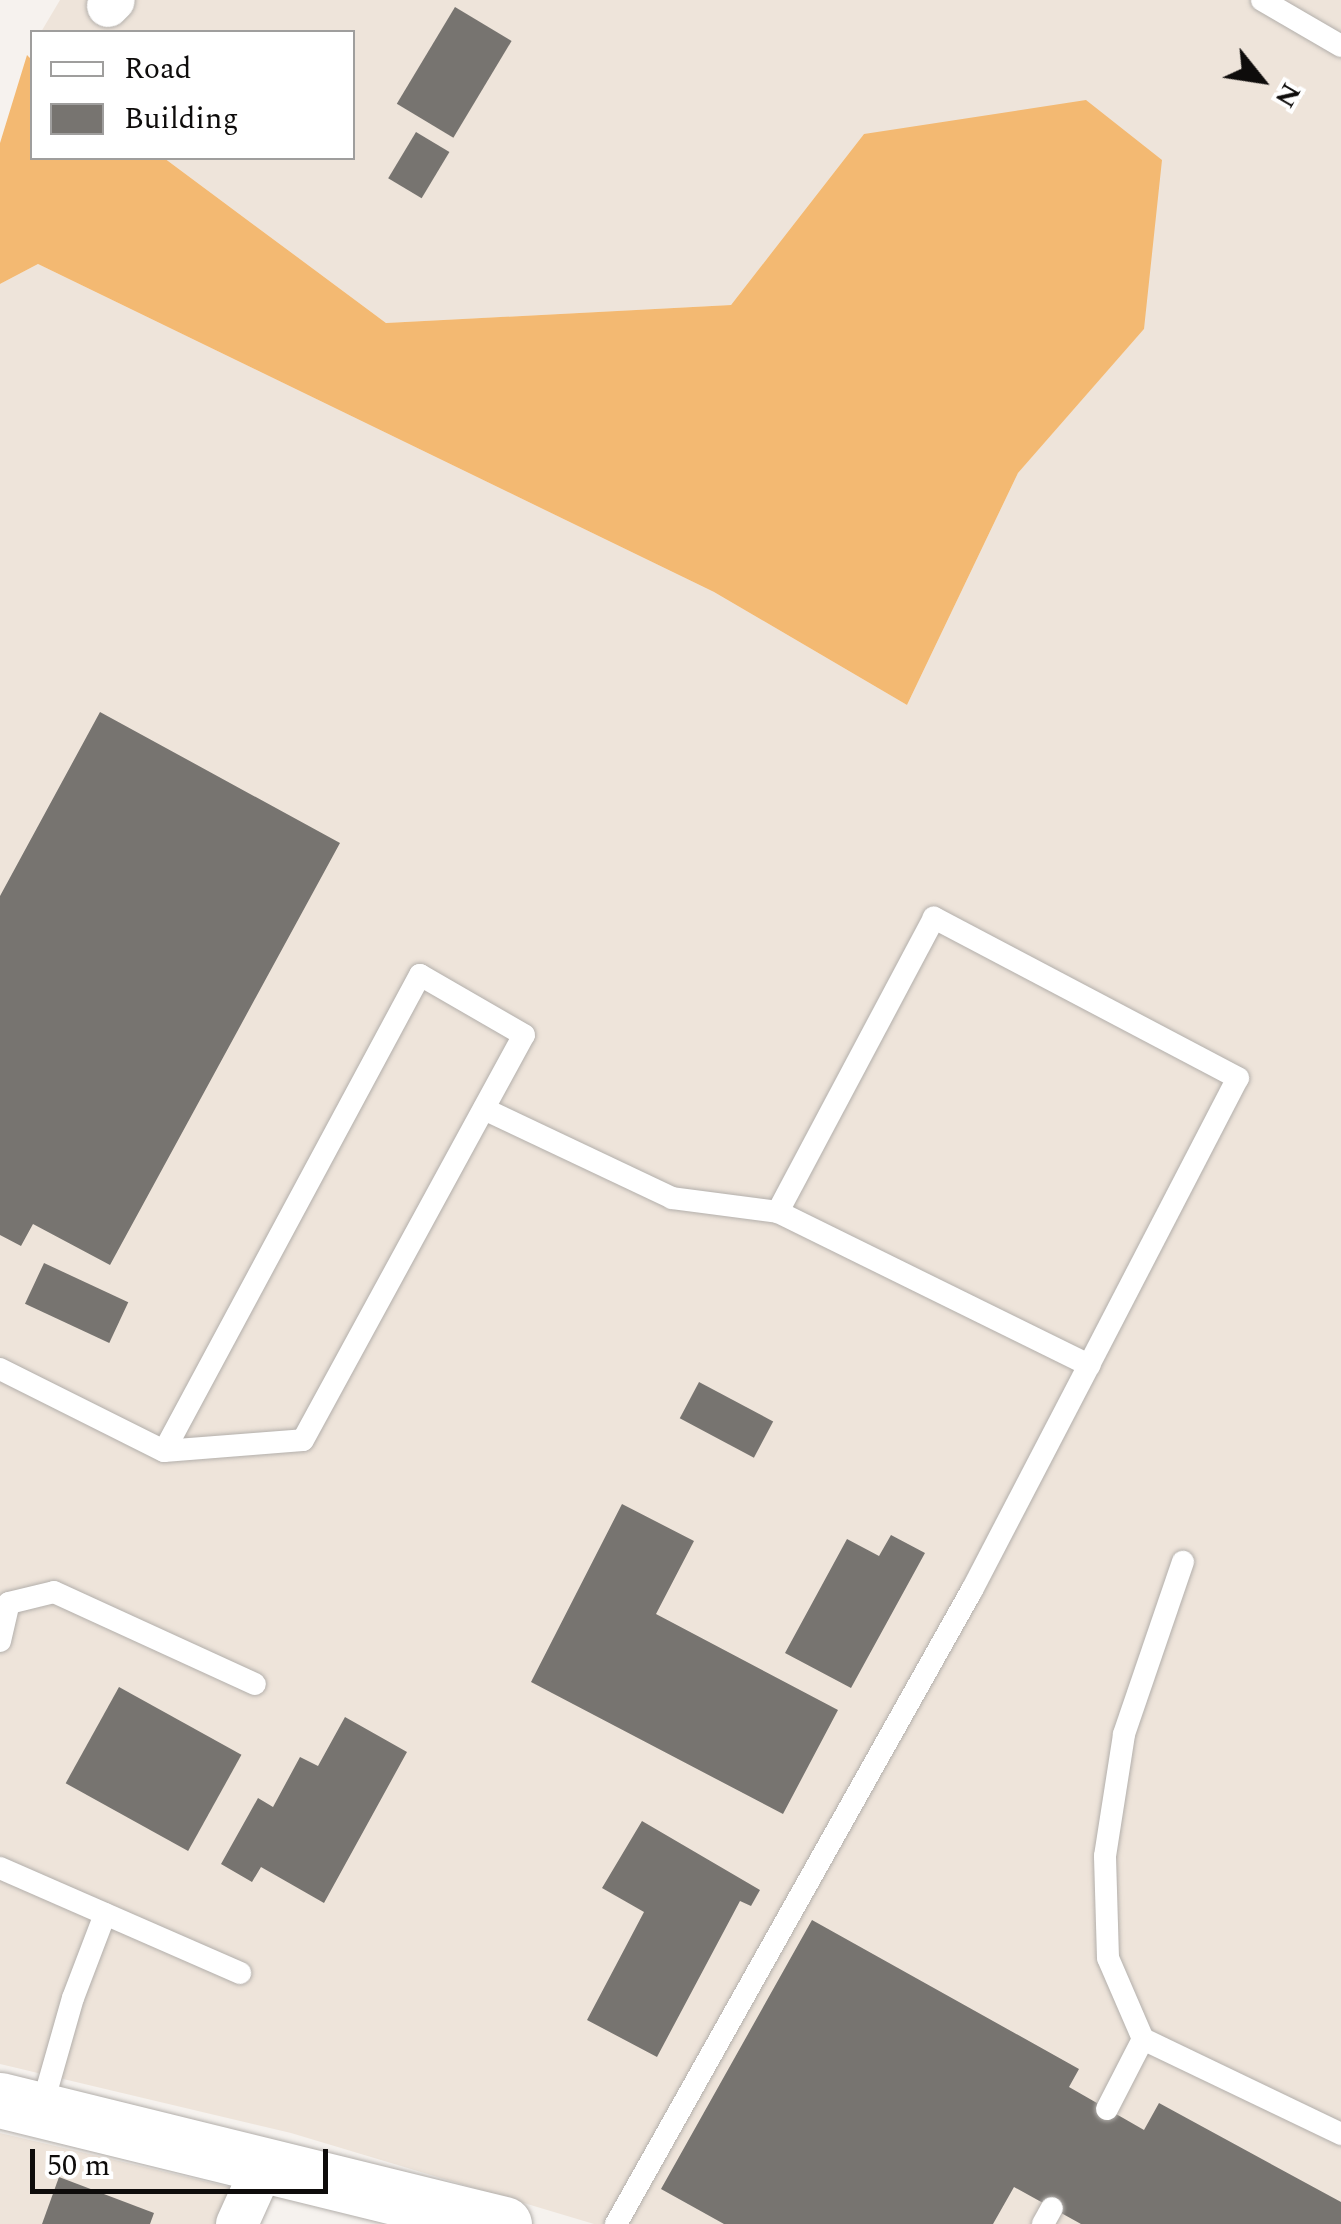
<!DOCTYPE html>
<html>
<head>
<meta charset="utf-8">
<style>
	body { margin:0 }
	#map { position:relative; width:1341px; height:2224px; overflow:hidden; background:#f6f2ee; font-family:Spectral,serif }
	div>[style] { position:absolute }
	.built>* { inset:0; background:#eee4da }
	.forest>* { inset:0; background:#f3b972 }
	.building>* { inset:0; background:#777470; transform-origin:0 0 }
	.roads { filter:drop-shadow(0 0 2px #b3afab) drop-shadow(0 0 2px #b3afab) }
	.lane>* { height:22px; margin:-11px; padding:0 11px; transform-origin:11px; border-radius:11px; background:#fff }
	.street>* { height:42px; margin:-21px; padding:0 21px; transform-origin:21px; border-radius:21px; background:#fff }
	.secondary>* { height:55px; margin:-27.5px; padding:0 27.5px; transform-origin:27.5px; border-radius:27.5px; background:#fff }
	span { translate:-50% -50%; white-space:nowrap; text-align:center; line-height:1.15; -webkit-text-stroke:8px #fff; paint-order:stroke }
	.legend { position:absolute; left:30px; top:30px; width:325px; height:130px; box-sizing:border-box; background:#fff; border:2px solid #9f9e9d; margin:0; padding:12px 18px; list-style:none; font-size:30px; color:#0e0c0b }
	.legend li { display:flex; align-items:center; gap:20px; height:50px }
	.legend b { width:50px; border:2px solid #9f9e9d }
	.north { position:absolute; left:1211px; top:30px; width:100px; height:100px; -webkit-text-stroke:8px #fff; paint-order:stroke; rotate:120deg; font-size:28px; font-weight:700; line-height:40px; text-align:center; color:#0e0c0b }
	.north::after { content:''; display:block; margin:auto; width:35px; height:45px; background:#0e0c0b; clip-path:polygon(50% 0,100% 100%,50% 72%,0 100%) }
	.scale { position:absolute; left:30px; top:2149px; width:298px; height:45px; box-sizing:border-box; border:5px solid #0e0c0b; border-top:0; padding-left:12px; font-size:30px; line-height:35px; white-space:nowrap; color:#0e0c0b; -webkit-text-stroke:8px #fff; paint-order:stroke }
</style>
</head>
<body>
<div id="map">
	<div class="built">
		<i style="clip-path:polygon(60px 0,1341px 0,1341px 2224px,594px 2224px,291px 2133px,0 2064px,0 284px,38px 264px,714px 592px,907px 705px,1018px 473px,1144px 329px,864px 134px,731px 305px,386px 323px,164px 158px,352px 158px,352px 32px,41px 32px)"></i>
		<i style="clip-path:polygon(0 2133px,268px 2196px,255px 2224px,0 2224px)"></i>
	</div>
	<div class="forest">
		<i style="clip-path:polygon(27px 55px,32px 60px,32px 158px,164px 158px,386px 323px,731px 305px,864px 134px,1086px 100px,1162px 160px,1144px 329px,1018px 473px,907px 705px,714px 592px,38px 264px,0 284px,0 143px)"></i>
	</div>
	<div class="building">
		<i style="left:455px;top:7px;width:66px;height:113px;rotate:31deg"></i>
		<i style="left:416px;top:132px;width:39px;height:54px;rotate:31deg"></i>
		<i style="clip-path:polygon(100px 712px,340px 843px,110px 1265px,33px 1224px,21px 1246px,0 1235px,0 896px)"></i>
		<i style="left:44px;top:1263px;width:93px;height:45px;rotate:25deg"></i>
		<i style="left:699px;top:1382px;width:84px;height:41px;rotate:28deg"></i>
		<i style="clip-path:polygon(622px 1504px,694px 1541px,656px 1614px,838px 1710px,783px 1814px,531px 1682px)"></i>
		<i style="clip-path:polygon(891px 1535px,925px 1553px,851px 1688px,785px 1653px,847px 1539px,879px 1556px)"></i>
		<i style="left:119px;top:1687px;width:140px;height:110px;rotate:29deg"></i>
		<i style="clip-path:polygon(345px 1717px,407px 1752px,324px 1903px,261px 1867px,252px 1882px,221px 1864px,258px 1798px,273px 1807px,300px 1757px,318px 1766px)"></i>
		<i style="clip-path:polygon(642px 1821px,760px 1890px,751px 1906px,740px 1901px,657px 2057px,587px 2020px,644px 1912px,602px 1888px)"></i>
		<i style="clip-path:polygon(812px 1920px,1079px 2069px,1069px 2087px,1144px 2130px,1159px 2103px,1341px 2202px,1341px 2224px,1081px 2224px,1014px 2187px,993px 2224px,724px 2224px,661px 2189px)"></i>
		<i style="clip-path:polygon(59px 2177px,154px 2213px,150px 2224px,42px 2224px)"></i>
	</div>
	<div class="roads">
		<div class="lane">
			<i style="left:1262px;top:0;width:91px;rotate:30.2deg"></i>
			<i style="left:484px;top:1109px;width:208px;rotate:25.3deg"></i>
			<i style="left:672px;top:1198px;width:107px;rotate:7.5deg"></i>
			<i style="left:0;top:1369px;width:183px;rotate:26.6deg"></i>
			<i style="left:164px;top:1451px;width:139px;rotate:-4.5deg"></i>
			<i style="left:303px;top:1440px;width:461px;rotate:-61.4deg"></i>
			<i style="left:524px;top:1035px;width:120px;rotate:-150deg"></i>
			<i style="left:420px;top:975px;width:540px;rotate:118.27deg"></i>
			<i style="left:0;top:1641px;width:39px;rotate:-77deg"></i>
			<i style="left:9px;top:1603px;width:46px;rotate:-13.7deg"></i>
			<i style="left:54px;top:1592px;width:221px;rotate:24.6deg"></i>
			<i style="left:0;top:1868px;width:262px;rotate:23.6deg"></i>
			<i style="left:1143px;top:2039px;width:88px;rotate:-113.4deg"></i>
			<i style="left:1108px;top:1958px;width:102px;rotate:-91.7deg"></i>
			<i style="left:1105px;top:1856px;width:123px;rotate:-81.1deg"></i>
			<i style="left:1124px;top:1734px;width:182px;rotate:-71.1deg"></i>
			<i style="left:1107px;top:2109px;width:79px;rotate:-62.8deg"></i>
			<i style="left:1143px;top:2039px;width:220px;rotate:25.6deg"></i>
			<i style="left:41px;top:2110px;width:116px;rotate:-74.1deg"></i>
			<i style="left:73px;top:1998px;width:90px;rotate:-69.1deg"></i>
			<i style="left:616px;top:2224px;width:727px;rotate:-60.69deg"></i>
			<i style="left:972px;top:1590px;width:254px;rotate:-62.5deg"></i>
			<i style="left:1089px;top:1365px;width:323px;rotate:-62.6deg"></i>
			<i style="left:1238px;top:1078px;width:344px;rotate:-152.2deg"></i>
			<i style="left:934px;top:918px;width:333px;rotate:118deg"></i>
			<i style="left:778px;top:1212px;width:347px;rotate:26.2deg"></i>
			<i style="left:1043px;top:2224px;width:18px;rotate:-61deg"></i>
		</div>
		<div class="street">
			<i style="left:108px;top:6px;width:8px;rotate:-45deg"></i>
			<i style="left:237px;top:2224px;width:68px;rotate:-65.7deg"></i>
		</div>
		<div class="secondary">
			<i style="left:0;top:2100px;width:519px;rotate:13.82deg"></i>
		</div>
	</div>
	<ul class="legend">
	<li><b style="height:12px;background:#fff"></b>Road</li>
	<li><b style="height:28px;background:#777470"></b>Building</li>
	</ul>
	<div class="north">N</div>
	<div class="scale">50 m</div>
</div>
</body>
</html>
